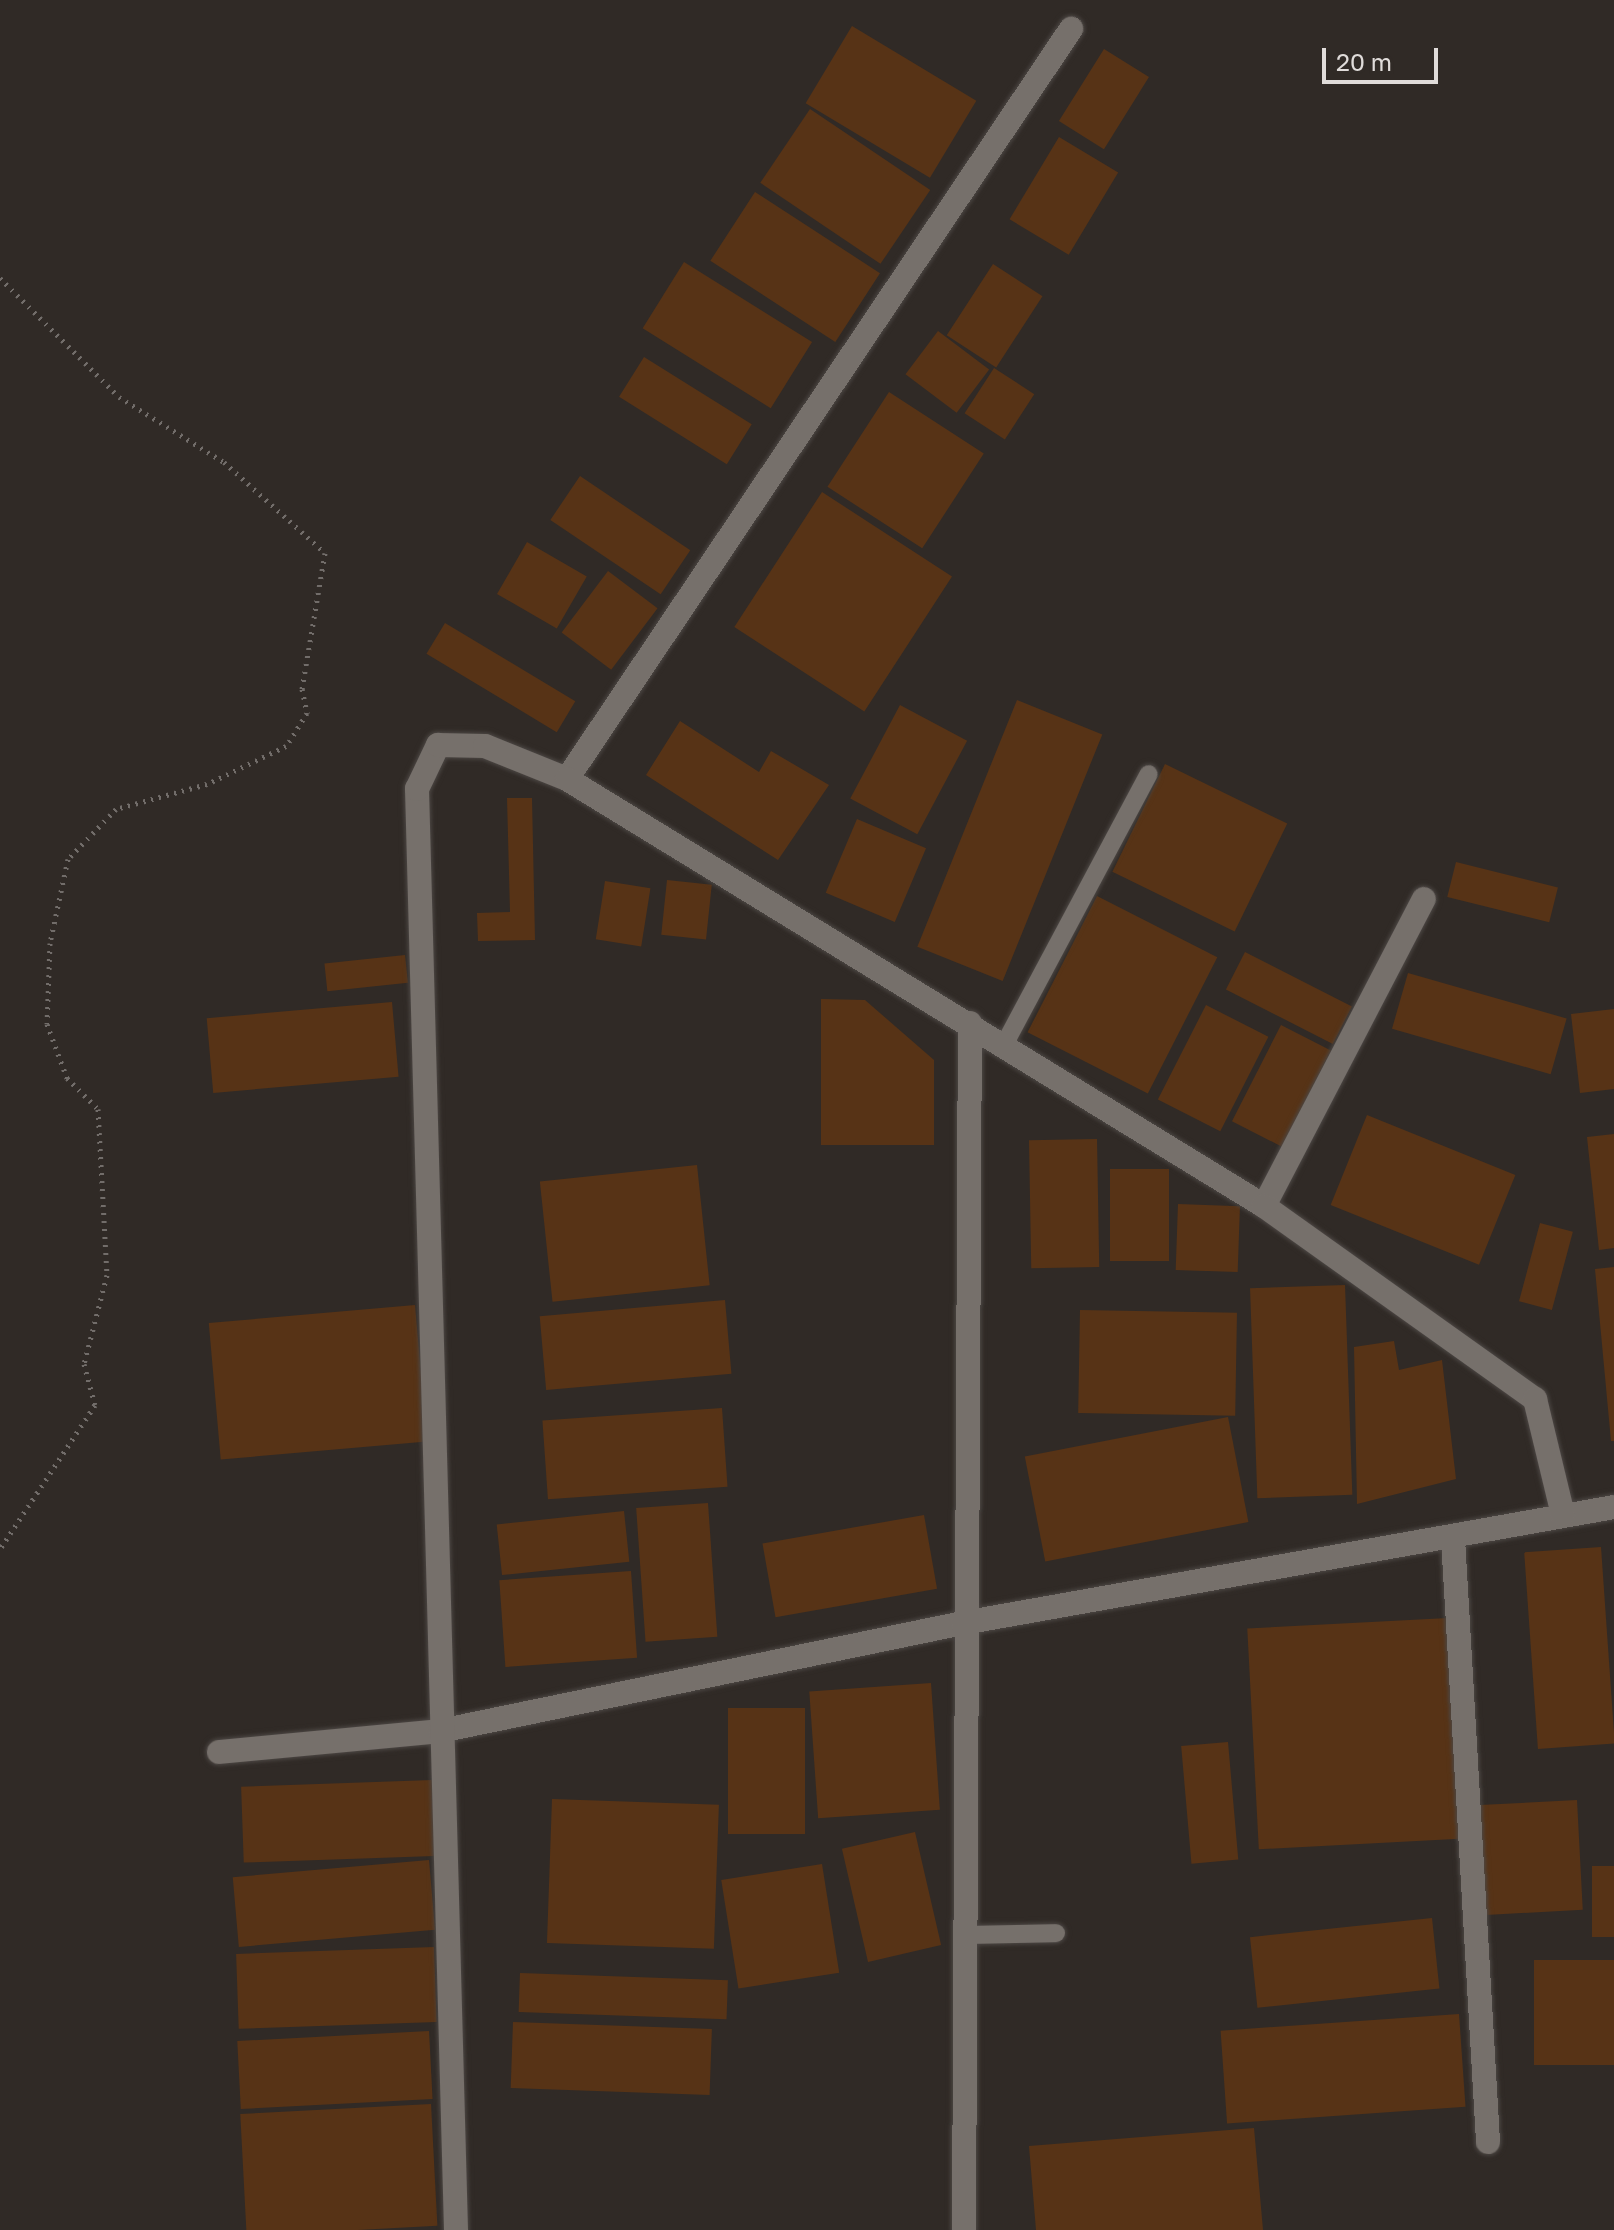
<!DOCTYPE html>
<html>
<head>
<meta charset="utf-8">
<style>
	body { margin:0 }
	#map { position:relative; width:1614px; height:2230px; overflow:hidden; background:#302a26; font-family:"Golos Text",sans-serif }
	div>[style] { position:absolute }
	.building>* { inset:0; background:#573316; transform-origin:0 0 }
	.path>* { height:5px; margin-top:-2.5px; transform-origin:0; background:repeating-linear-gradient(90deg,#726d6a 0 2px,transparent 0 8px) }
	.roads { filter:drop-shadow(0 0 2px #4c4744) drop-shadow(0 0 2px #4c4744) }
	.service>* { height:18px; margin:-9px; padding:0 9px; transform-origin:9px; border-radius:9px; background:#76706b }
	.minor>* { height:24px; margin:-12px; padding:0 12px; transform-origin:12px; border-radius:12px; background:#76706b }
	span { translate:-50% -50%; white-space:nowrap; text-align:center; line-height:1.15; -webkit-text-stroke:8px #302a26; paint-order:stroke }
	.scale { position:absolute; left:1322px; top:48px; width:116px; height:36px; box-sizing:border-box; border:4px solid #e0dcda; border-top:0; padding-left:10px; font-size:24px; line-height:28px; white-space:nowrap; color:#e0dcda; -webkit-text-stroke:6px #302a26; paint-order:stroke }
</style>
</head>
<body>
<div id="map">
	<div class="building">
		<i style="left:852px;top:26px;width:145px;height:90px;rotate:31deg"></i>
		<i style="left:1104px;top:49px;width:53px;height:85px;rotate:32deg"></i>
		<i style="left:810px;top:109px;width:145px;height:89px;rotate:34deg"></i>
		<i style="left:1059px;top:137px;width:69px;height:96px;rotate:31deg"></i>
		<i style="left:755px;top:192px;width:149px;height:82px;rotate:33deg"></i>
		<i style="left:684px;top:262px;width:151px;height:78px;rotate:32deg"></i>
		<i style="left:993px;top:264px;width:59px;height:85px;rotate:33deg"></i>
		<i style="left:938px;top:331px;width:64px;height:54px;rotate:37deg"></i>
		<i style="left:644px;top:357px;width:127px;height:47px;rotate:32deg"></i>
		<i style="left:994px;top:368px;width:48px;height:54px;rotate:33deg"></i>
		<i style="left:889px;top:392px;width:113px;height:113px;rotate:33deg"></i>
		<i style="left:580px;top:476px;width:133px;height:53px;rotate:34deg"></i>
		<i style="left:822px;top:492px;width:155px;height:161px;rotate:33deg"></i>
		<i style="left:527px;top:542px;width:69px;height:60px;rotate:30deg"></i>
		<i style="left:608px;top:571px;width:62px;height:77px;rotate:37deg"></i>
		<i style="left:445px;top:623px;width:152px;height:36px;rotate:31deg"></i>
		<i style="left:1017px;top:700px;width:92px;height:266px;rotate:22deg"></i>
		<i style="left:900px;top:705px;width:76px;height:106px;rotate:28deg"></i>
		<i style="clip-path:polygon(680px 721px,759px 772px,771px 751px,829px 785px,778px 860px,646px 775px)"></i>
		<i style="left:1165px;top:764px;width:136px;height:120px;rotate:26deg"></i>
		<i style="clip-path:polygon(507px 798px,532px 798px,535px 940px,478px 941px,477px 913px,510px 912px)"></i>
		<i style="left:857px;top:819px;width:75px;height:80px;rotate:23deg"></i>
		<i style="left:1456px;top:862px;width:105px;height:36px;rotate:14deg"></i>
		<i style="left:667px;top:880px;width:45px;height:55px;rotate:6deg"></i>
		<i style="left:605px;top:881px;width:46px;height:59px;rotate:9deg"></i>
		<i style="left:1097px;top:896px;width:135px;height:153px;rotate:27deg"></i>
		<i style="left:1245px;top:952px;width:120px;height:42px;rotate:27deg"></i>
		<i style="left:405px;top:955px;width:28px;height:81px;rotate:84deg"></i>
		<i style="left:1408px;top:973px;width:165px;height:58px;rotate:16deg"></i>
		<i style="clip-path:polygon(821px 999px,865px 1000px,934px 1060px,934px 1145px,821px 1145px)"></i>
		<i style="left:392px;top:1002px;width:75px;height:186px;rotate:85deg"></i>
		<i style="left:1206px;top:1005px;width:70px;height:106px;rotate:27deg"></i>
		<i style="clip-path:polygon(1614px 1009px,1614px 1089px,1580px 1093px,1571px 1014px)"></i>
		<i style="left:1281px;top:1025px;width:56px;height:108px;rotate:27deg"></i>
		<i style="left:1367px;top:1115px;width:160px;height:97px;rotate:22deg"></i>
		<i style="clip-path:polygon(1614px 1134px,1614px 1248px,1599px 1250px,1587px 1137px)"></i>
		<i style="left:1097px;top:1139px;width:128px;height:68px;rotate:89deg"></i>
		<i style="left:697px;top:1165px;width:121px;height:158px;rotate:84deg"></i>
		<i style="left:1110px;top:1169px;width:59px;height:92px"></i>
		<i style="left:1178px;top:1204px;width:62px;height:66px;rotate:2deg"></i>
		<i style="left:1540px;top:1223px;width:34px;height:81px;rotate:15deg"></i>
		<i style="clip-path:polygon(1614px 1267px,1614px 1441px,1611px 1441px,1595px 1269px)"></i>
		<i style="left:1345px;top:1285px;width:210px;height:95px;rotate:88deg"></i>
		<i style="left:725px;top:1300px;width:74px;height:186px;rotate:85deg"></i>
		<i style="left:415px;top:1305px;width:137px;height:207px;rotate:85deg"></i>
		<i style="left:1080px;top:1310px;width:157px;height:103px;rotate:1deg"></i>
		<i style="clip-path:polygon(1394px 1341px,1399px 1370px,1442px 1360px,1456px 1479px,1357px 1504px,1354px 1347px)"></i>
		<i style="left:722px;top:1408px;width:79px;height:180px;rotate:86deg"></i>
		<i style="left:1228px;top:1417px;width:107px;height:207px;rotate:79deg"></i>
		<i style="left:708px;top:1503px;width:134px;height:72px;rotate:86deg"></i>
		<i style="left:624px;top:1511px;width:51px;height:128px;rotate:84deg"></i>
		<i style="left:924px;top:1515px;width:75px;height:164px;rotate:80deg"></i>
		<i style="left:1601px;top:1547px;width:197px;height:77px;rotate:86deg"></i>
		<i style="left:631px;top:1571px;width:87px;height:132px;rotate:86deg"></i>
		<i style="left:1448px;top:1618px;width:221px;height:201px;rotate:87deg"></i>
		<i style="left:931px;top:1683px;width:127px;height:122px;rotate:86deg"></i>
		<i style="left:728px;top:1708px;width:77px;height:126px"></i>
		<i style="left:1228px;top:1742px;width:118px;height:47px;rotate:85deg"></i>
		<i style="left:432px;top:1780px;width:76px;height:191px;rotate:88deg"></i>
		<i style="left:552px;top:1799px;width:167px;height:144px;rotate:2deg"></i>
		<i style="left:1577px;top:1800px;width:110px;height:97px;rotate:87deg"></i>
		<i style="left:915px;top:1832px;width:116px;height:75px;rotate:77deg"></i>
		<i style="left:429px;top:1860px;width:70px;height:197px;rotate:85deg"></i>
		<i style="left:822px;top:1864px;width:110px;height:102px;rotate:81deg"></i>
		<i style="left:1592px;top:1866px;width:22px;height:71px"></i>
		<i style="left:1432px;top:1918px;width:71px;height:183px;rotate:84deg"></i>
		<i style="left:434px;top:1947px;width:75px;height:198px;rotate:88deg"></i>
		<i style="left:1614px;top:1960px;width:105px;height:80px;rotate:90deg"></i>
		<i style="left:520px;top:1973px;width:208px;height:39px;rotate:2deg"></i>
		<i style="left:1459px;top:2014px;width:93px;height:239px;rotate:86deg"></i>
		<i style="left:513px;top:2022px;width:199px;height:66px;rotate:2deg"></i>
		<i style="left:429px;top:2031px;width:68px;height:192px;rotate:87deg"></i>
		<i style="left:431px;top:2104px;width:122px;height:191px;rotate:87deg"></i>
		<i style="clip-path:polygon(1254px 2128px,1263px 2230px,1036px 2230px,1029px 2146px)"></i>
	</div>
	<div class="path">
		<i style="left:0;top:278px;width:168px;rotate:45deg"></i>
		<i style="left:119px;top:397px;width:123px;rotate:31.8deg"></i>
		<i style="left:224px;top:462px;width:136px;rotate:42deg"></i>
		<i style="left:325px;top:553px;width:138px;rotate:99.6deg"></i>
		<i style="left:302px;top:689px;width:25px;rotate:78deg"></i>
		<i style="left:307px;top:713px;width:39px;rotate:122deg"></i>
		<i style="left:286px;top:746px;width:88px;rotate:154.3deg"></i>
		<i style="left:207px;top:784px;width:94px;rotate:164.6deg"></i>
		<i style="left:116px;top:809px;width:69px;rotate:133.8deg"></i>
		<i style="left:68px;top:859px;width:86px;rotate:102.1deg"></i>
		<i style="left:50px;top:943px;width:81px;rotate:92.1deg"></i>
		<i style="left:47px;top:1024px;width:58px;rotate:69.7deg"></i>
		<i style="left:67px;top:1078px;width:44px;rotate:45deg"></i>
		<i style="left:98px;top:1109px;width:166px;rotate:86.9deg"></i>
		<i style="left:107px;top:1275px;width:92px;rotate:104.5deg"></i>
		<i style="left:84px;top:1364px;width:42px;rotate:75deg"></i>
		<i style="left:95px;top:1405px;width:173px;rotate:123.4deg"></i>
	</div>
	<div class="roads">
		<div class="service">
			<i style="left:1004px;top:1045px;width:307px;rotate:-61.9deg"></i>
			<i style="left:964px;top:1935px;width:92px;rotate:-1.2deg"></i>
		</div>
		<div class="minor">
			<i style="left:567px;top:779px;width:904px;rotate:-56.1deg"></i>
			<i style="left:1264px;top:1206px;width:346px;rotate:-62.5deg"></i>
			<i style="left:1453px;top:1538px;width:605px;rotate:86.68deg"></i>
			<i style="left:219px;top:1752px;width:222px;rotate:-5.4deg"></i>
			<i style="left:440px;top:1731px;width:534px;rotate:-11.67deg"></i>
			<i style="left:963px;top:1623px;width:661px;rotate:-10.1deg"></i>
			<i style="left:456px;top:2230px;width:1442px;rotate:-91.55deg"></i>
			<i style="left:417px;top:789px;width:49px;rotate:-64.5deg"></i>
			<i style="left:438px;top:745px;width:47px;rotate:1.2deg"></i>
			<i style="left:485px;top:746px;width:88px;rotate:21.9deg"></i>
			<i style="left:567px;top:779px;width:817px;rotate:31.49deg"></i>
			<i style="left:1264px;top:1206px;width:333px;rotate:35.5deg"></i>
			<i style="left:1535px;top:1399px;width:119px;rotate:76.4deg"></i>
			<i style="left:964px;top:2230px;width:1207px;rotate:-89.72deg"></i>
		</div>
	</div>
	<div class="scale">20 m</div>
</div>
</body>
</html>
